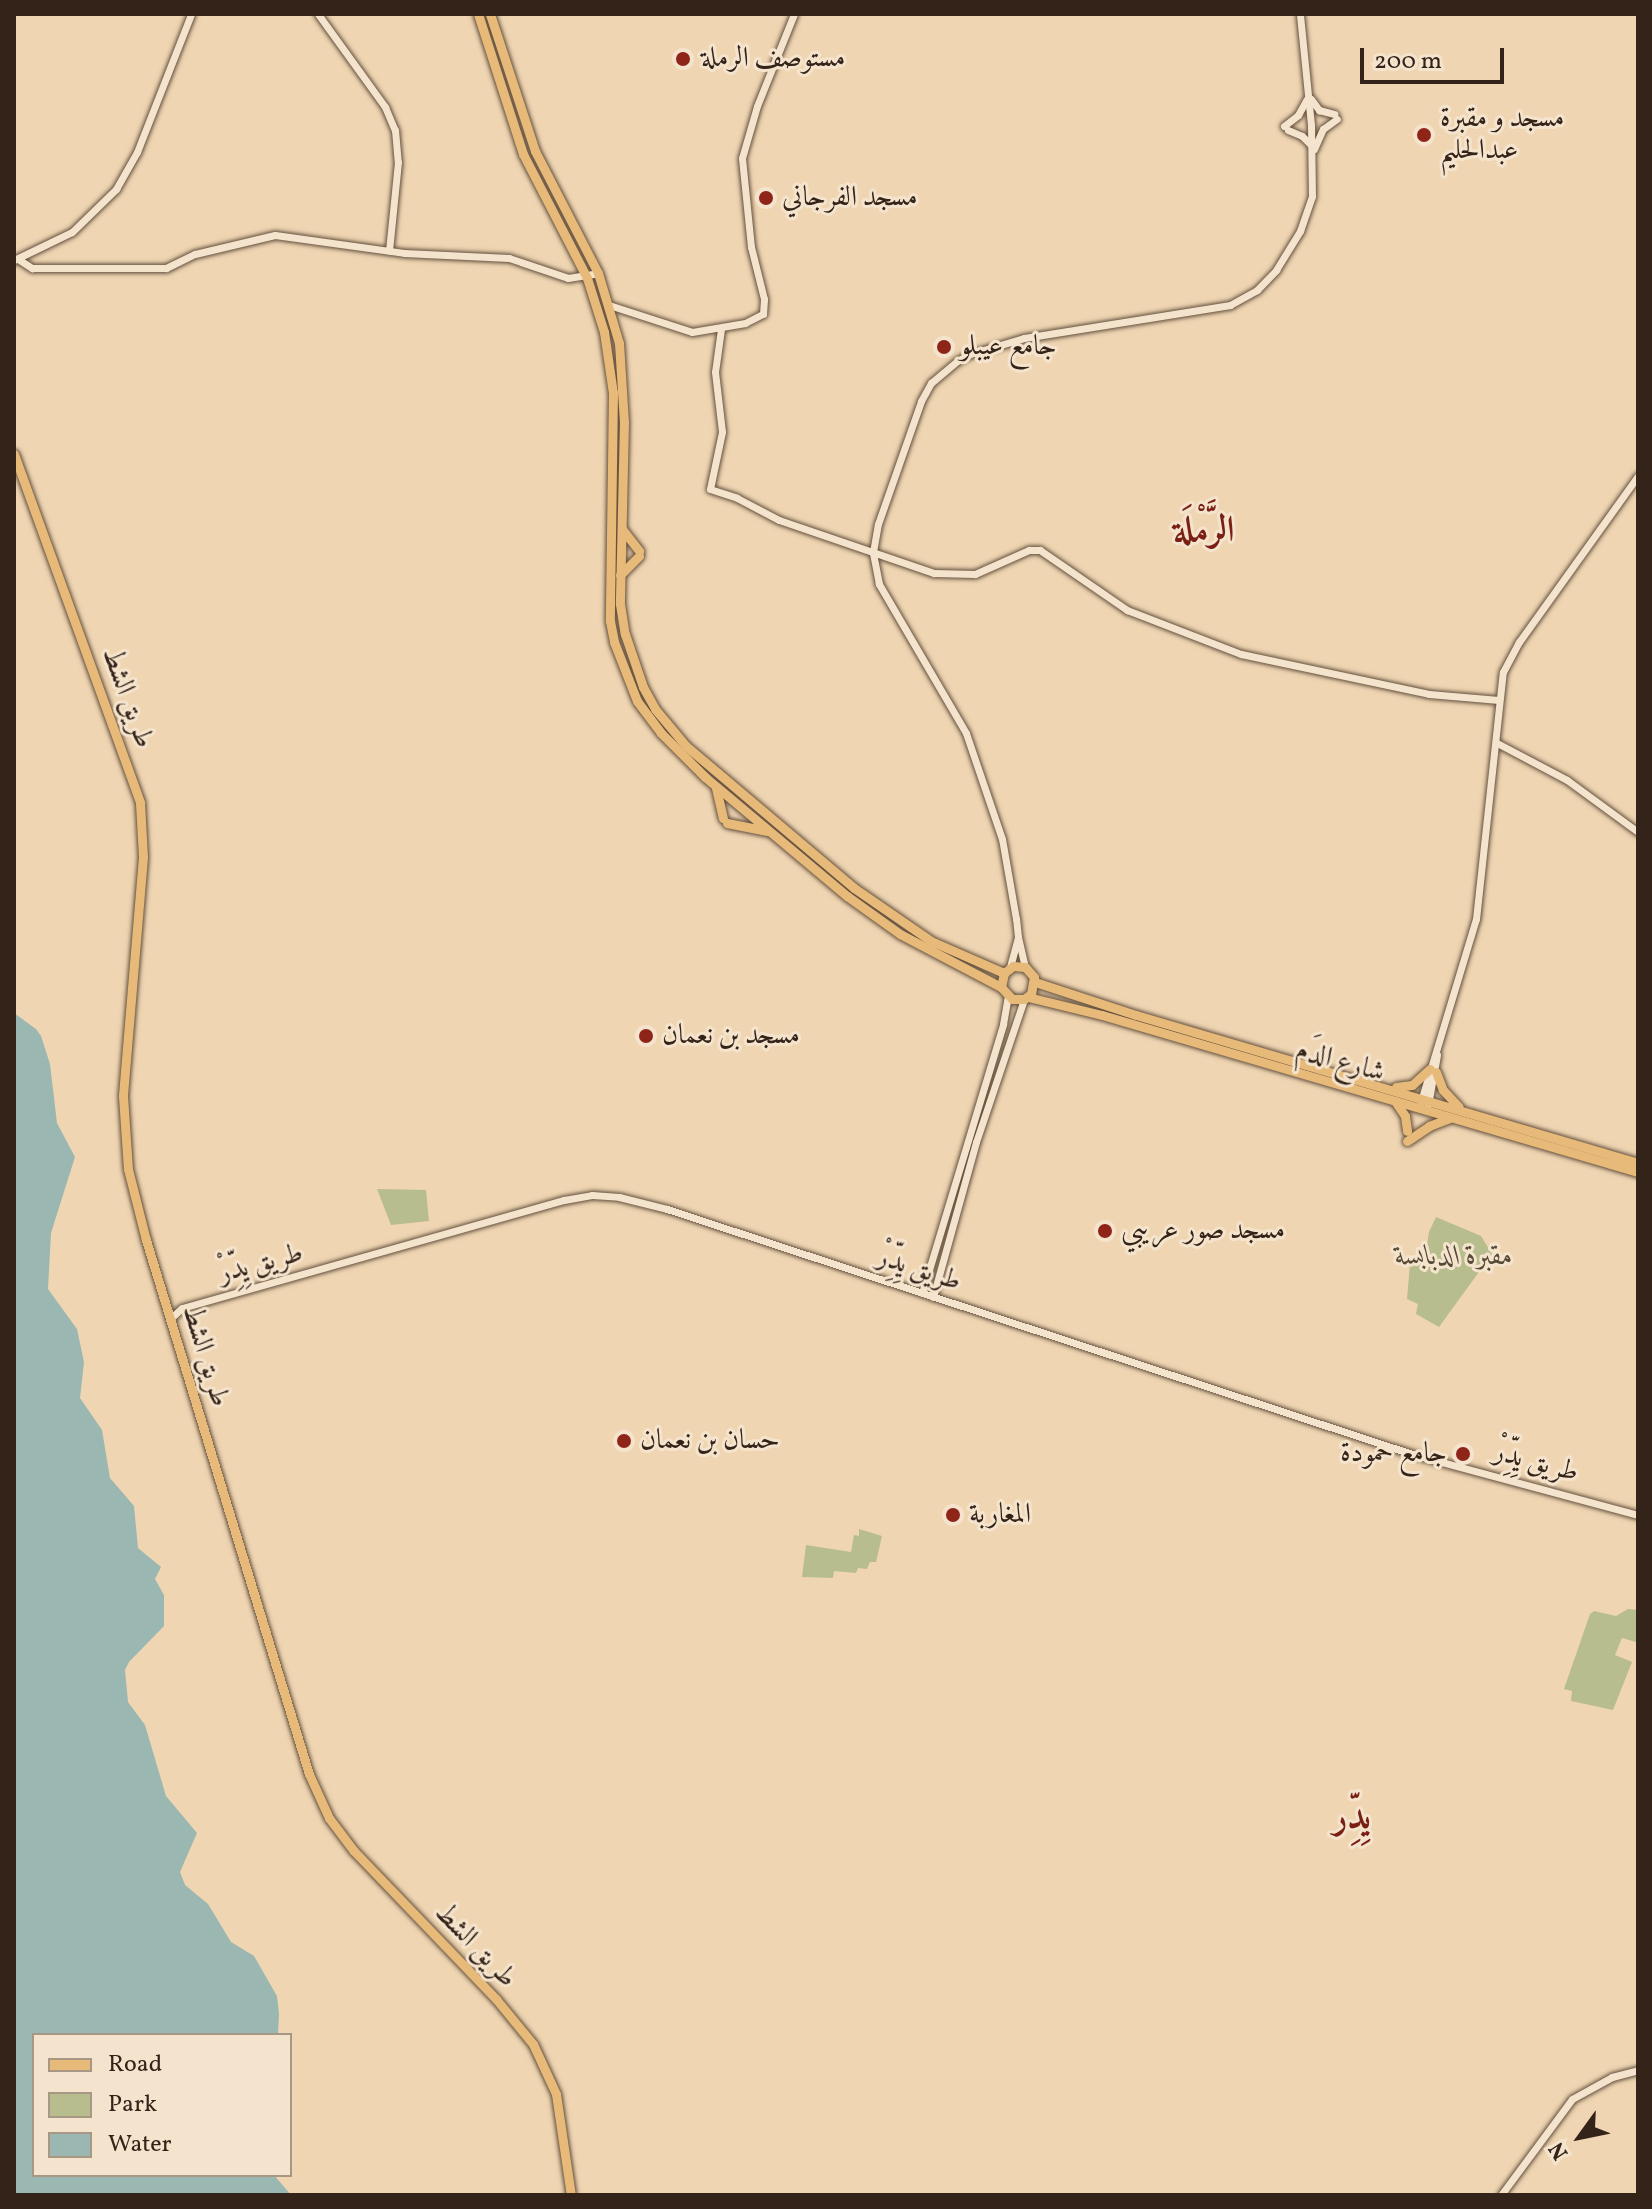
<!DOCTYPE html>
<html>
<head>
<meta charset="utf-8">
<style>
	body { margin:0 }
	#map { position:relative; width:1652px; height:2209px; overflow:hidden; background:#efd5b2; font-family:Vollkorn,Amiri,serif }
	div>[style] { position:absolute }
	.green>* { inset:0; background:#b7bd8d }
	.water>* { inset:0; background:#9ab8b1 }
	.roads { filter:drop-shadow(0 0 2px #63503e) drop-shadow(0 0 2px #63503e) }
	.minor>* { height:7px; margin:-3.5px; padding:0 3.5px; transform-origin:3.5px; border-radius:3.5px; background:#f5e4cd }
	.major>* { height:9px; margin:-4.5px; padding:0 4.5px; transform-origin:4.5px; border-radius:4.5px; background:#e8ba79 }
	.dots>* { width:22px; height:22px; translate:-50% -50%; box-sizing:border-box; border:4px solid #f5e4cd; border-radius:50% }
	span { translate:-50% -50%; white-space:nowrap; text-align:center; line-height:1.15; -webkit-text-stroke:6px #f5e4cd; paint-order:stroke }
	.poi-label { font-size:28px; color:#342318 }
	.left { translate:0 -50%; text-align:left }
	.right { translate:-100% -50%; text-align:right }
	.street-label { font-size:28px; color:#342318 }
	.park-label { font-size:28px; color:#554a35; font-style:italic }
	.district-label { font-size:36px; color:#7a1f14; font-weight:700 }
	.frame { position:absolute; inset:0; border:16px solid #342318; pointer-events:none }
	.legend { position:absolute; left:32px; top:2033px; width:260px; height:144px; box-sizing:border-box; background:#f5e4cd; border:2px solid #a89785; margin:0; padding:10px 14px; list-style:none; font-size:24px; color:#342318 }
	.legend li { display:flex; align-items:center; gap:16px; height:40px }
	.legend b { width:40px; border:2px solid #a89785 }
	.north { position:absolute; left:1540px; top:2097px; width:80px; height:80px; -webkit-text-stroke:6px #f5e4cd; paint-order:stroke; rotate:237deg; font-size:22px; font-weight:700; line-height:32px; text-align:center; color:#342318 }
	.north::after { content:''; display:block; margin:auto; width:28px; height:36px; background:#342318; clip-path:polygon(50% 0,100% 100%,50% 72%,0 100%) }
	.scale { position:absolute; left:1360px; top:48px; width:144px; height:36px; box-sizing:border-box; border:4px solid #342318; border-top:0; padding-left:10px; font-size:24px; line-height:28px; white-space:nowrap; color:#342318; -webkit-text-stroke:6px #f5e4cd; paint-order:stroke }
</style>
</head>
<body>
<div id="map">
	<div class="green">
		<i style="clip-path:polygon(377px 1189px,426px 1190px,429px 1221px,391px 1225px)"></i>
		<i style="clip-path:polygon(1436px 1217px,1481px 1236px,1492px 1254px,1439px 1327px,1416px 1314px,1418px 1304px,1407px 1299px,1410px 1264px,1424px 1264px,1429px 1232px)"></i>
		<i style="clip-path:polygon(859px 1529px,882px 1536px,876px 1562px,870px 1562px,867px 1569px,858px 1568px,856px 1573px,834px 1571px,833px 1578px,802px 1577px,806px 1545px,851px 1552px,854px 1535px,859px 1536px)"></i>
		<i style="clip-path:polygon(1628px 1609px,1638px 1610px,1638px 1636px,1636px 1642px,1622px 1638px,1615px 1655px,1632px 1662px,1613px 1710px,1571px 1701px,1572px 1691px,1564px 1689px,1590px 1614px,1594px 1611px,1616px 1616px)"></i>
	</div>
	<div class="water">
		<i style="clip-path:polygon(14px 1013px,36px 1029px,41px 1036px,50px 1064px,57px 1123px,75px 1157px,51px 1233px,48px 1289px,77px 1329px,84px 1362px,80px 1398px,102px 1430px,110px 1478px,134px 1506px,138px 1548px,161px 1567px,155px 1579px,164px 1595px,164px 1626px,129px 1662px,125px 1670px,128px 1702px,145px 1725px,166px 1796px,197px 1833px,180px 1872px,185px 1885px,208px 1904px,231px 1942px,254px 1956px,277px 1996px,279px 2014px,278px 2035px,34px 2035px,34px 2175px,274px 2175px,291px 2195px,14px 2195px)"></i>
	</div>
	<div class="roads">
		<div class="minor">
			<i style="left:318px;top:14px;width:115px;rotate:54.2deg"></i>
			<i style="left:385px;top:107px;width:25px;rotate:67deg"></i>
			<i style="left:395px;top:130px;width:32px;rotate:85deg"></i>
			<i style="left:398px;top:162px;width:89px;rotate:95.8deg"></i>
			<i style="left:1311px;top:99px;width:14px;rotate:54deg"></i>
			<i style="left:1319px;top:110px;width:16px;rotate:15deg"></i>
			<i style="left:1284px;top:126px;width:18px;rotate:-38deg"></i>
			<i style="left:1298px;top:115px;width:18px;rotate:-61deg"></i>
			<i style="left:1288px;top:130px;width:15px;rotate:23deg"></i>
			<i style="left:1302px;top:136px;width:14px;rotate:45deg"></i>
			<i style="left:1314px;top:149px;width:22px;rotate:-66deg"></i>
			<i style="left:1323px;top:129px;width:17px;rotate:-36deg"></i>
			<i style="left:18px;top:259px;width:17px;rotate:33deg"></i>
			<i style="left:32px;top:268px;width:134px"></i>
			<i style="left:166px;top:268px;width:32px;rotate:-26deg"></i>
			<i style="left:195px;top:254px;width:82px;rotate:-13.4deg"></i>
			<i style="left:275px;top:235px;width:130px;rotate:7.9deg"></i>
			<i style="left:404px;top:253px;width:105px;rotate:2.7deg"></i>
			<i style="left:509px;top:258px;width:62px;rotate:18.7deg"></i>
			<i style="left:568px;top:278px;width:30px;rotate:-9deg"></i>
			<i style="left:14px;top:260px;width:64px;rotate:-25.8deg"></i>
			<i style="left:72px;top:232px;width:62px;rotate:-44.3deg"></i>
			<i style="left:116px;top:189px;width:43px;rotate:-60.4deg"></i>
			<i style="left:137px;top:152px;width:148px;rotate:-68.6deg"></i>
			<i style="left:609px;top:305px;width:87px;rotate:18deg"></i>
			<i style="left:692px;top:332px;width:54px;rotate:-9.6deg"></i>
			<i style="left:745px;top:323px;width:20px;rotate:-27deg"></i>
			<i style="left:763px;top:314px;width:15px;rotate:-86deg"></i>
			<i style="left:764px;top:299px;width:54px;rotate:-104deg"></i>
			<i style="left:751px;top:247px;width:89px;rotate:-95.8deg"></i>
			<i style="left:742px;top:158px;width:54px;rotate:-73.9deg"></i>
			<i style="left:757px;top:106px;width:99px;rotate:-68.1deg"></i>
			<i style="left:721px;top:329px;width:43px;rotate:97.9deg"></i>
			<i style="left:715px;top:372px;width:60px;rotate:83.3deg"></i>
			<i style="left:722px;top:432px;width:58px;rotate:101.9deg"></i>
			<i style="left:710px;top:489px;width:28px;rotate:18deg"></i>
			<i style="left:737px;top:498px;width:47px;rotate:27.6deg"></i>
			<i style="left:779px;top:520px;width:164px;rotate:18.9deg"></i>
			<i style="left:934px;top:573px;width:41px;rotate:1.4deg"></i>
			<i style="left:975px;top:574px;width:59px;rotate:-24deg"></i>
			<i style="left:1029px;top:550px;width:11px"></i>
			<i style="left:1040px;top:550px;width:106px;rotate:34.6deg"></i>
			<i style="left:1127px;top:610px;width:122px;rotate:21.1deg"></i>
			<i style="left:1241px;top:654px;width:192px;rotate:12deg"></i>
			<i style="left:1429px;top:694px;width:70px;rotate:4.9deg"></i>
			<i style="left:1497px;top:743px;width:79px;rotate:27.9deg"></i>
			<i style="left:1567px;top:780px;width:88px;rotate:36.2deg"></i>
			<i style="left:1018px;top:937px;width:31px;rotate:77deg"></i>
			<i style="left:1010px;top:967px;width:31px;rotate:-75deg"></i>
			<i style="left:1018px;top:937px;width:18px;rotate:-96deg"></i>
			<i style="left:1016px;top:919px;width:81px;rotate:-99.9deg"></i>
			<i style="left:1002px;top:839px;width:112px;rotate:-108.8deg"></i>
			<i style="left:966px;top:733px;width:173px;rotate:-120.3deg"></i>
			<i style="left:879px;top:584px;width:33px;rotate:-101deg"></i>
			<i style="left:873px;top:552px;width:28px;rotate:-80deg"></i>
			<i style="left:878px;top:524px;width:130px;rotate:-70.7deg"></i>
			<i style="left:921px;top:401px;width:21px;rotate:-61deg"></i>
			<i style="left:931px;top:383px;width:34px;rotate:-40deg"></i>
			<i style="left:957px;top:361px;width:15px;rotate:-28deg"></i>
			<i style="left:970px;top:354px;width:56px;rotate:-16.5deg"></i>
			<i style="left:1024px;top:338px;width:209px;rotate:-9.1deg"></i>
			<i style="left:1230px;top:305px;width:31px;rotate:-29deg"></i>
			<i style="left:1257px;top:290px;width:28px;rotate:-46deg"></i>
			<i style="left:1276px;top:270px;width:46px;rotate:-58.4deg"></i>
			<i style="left:1300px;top:231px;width:37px;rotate:-71deg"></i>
			<i style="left:1312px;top:196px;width:71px;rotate:-90.8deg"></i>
			<i style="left:1311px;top:125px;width:112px;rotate:-95.7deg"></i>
			<i style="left:1421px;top:1101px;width:190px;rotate:-73.2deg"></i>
			<i style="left:1476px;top:919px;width:248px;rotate:-83.8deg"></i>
			<i style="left:1503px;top:672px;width:34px;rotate:-62deg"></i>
			<i style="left:1519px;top:642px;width:204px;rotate:-54.4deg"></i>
			<i style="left:1428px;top:1105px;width:51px;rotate:-79.8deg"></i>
			<i style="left:922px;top:1293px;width:281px;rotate:-73.2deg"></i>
			<i style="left:1003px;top:1024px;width:27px;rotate:-80deg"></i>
			<i style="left:933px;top:1297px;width:161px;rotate:-74.5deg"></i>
			<i style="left:976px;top:1142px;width:151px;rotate:-71.4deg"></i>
			<i style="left:170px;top:1319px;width:16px;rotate:-43deg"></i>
			<i style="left:182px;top:1308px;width:397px;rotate:-15.8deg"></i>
			<i style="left:564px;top:1200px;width:28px;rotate:-10deg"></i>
			<i style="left:592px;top:1195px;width:27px;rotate:4deg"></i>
			<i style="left:619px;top:1197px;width:49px;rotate:14deg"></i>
			<i style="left:667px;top:1209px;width:784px;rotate:18.2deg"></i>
			<i style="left:1412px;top:1454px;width:234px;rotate:15.1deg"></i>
			<i style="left:1501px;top:2195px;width:119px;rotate:-53.5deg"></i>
			<i style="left:1572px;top:2099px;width:46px;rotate:-28.8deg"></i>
			<i style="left:1612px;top:2077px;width:27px;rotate:-15deg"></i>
		</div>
		<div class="major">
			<i style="left:478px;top:14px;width:147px;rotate:72.2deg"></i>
			<i style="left:523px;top:154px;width:140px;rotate:62.7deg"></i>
			<i style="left:587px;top:278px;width:57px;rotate:72.5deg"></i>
			<i style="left:604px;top:332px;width:62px;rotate:81.6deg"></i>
			<i style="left:613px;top:393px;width:228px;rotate:90.8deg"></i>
			<i style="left:610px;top:621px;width:21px;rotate:79deg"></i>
			<i style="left:614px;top:642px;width:63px;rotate:68.7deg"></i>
			<i style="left:637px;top:701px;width:40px;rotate:53deg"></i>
			<i style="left:661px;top:733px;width:62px;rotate:45deg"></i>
			<i style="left:705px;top:777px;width:185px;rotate:40deg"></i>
			<i style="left:847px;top:896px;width:65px;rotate:35.6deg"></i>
			<i style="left:900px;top:934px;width:114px;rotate:27.7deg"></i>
			<i style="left:1001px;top:987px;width:16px;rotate:47deg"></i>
			<i style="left:1012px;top:999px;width:12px"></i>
			<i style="left:1024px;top:999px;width:9px;rotate:-36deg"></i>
			<i style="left:1031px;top:994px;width:17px;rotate:-80deg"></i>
			<i style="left:1034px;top:977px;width:13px;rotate:-132deg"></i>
			<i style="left:1025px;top:967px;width:12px;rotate:-175deg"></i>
			<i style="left:1013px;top:966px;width:11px;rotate:142deg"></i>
			<i style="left:1004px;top:973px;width:14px;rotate:102deg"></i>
			<i style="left:490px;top:14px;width:144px;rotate:71.8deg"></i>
			<i style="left:535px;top:151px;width:137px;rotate:62.7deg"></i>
			<i style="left:598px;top:273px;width:73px;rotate:73.3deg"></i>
			<i style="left:619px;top:343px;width:79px;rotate:86.4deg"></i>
			<i style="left:624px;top:422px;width:182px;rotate:91.3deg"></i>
			<i style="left:620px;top:604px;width:30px;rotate:81deg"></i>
			<i style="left:625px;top:634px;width:56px;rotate:71.2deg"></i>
			<i style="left:643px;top:687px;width:25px;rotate:61deg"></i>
			<i style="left:655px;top:709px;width:48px;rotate:50deg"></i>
			<i style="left:686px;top:746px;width:220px;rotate:40.2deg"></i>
			<i style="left:854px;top:888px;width:93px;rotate:34.5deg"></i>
			<i style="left:931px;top:941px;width:80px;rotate:23.7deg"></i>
			<i style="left:14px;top:454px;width:371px;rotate:70.1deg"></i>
			<i style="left:140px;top:803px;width:54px;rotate:86.8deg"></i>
			<i style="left:143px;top:857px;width:240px;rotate:94.8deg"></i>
			<i style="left:123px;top:1096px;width:73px;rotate:86.1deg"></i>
			<i style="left:128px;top:1169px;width:73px;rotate:75.8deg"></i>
			<i style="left:146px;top:1240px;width:558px;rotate:73.03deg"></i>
			<i style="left:309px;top:1774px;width:48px;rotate:65.6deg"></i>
			<i style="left:329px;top:1818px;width:41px;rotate:52.9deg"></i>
			<i style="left:354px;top:1851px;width:205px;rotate:46.2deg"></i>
			<i style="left:496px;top:1999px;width:58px;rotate:50.6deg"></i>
			<i style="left:533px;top:2044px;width:55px;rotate:65.3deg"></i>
			<i style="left:556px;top:2094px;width:102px;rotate:81.6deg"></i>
			<i style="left:622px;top:529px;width:28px;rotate:52deg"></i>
			<i style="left:620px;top:575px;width:27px;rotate:-45deg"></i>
			<i style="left:716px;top:788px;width:31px;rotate:77deg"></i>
			<i style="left:727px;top:823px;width:41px;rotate:11.3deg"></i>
			<i style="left:1035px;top:982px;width:106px;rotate:18.1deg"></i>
			<i style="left:1136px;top:1015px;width:523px;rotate:16.43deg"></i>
			<i style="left:1028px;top:997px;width:76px;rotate:13.7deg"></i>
			<i style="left:1102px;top:1015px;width:559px;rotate:16.33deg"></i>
			<i style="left:1436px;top:1072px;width:19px;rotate:69deg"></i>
			<i style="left:1443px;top:1090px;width:23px;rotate:47deg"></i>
			<i style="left:1396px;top:1087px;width:16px;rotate:-7deg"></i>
			<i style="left:1412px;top:1085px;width:24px;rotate:-42deg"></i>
			<i style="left:1395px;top:1101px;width:18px;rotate:56deg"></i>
			<i style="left:1405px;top:1116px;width:15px;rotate:82deg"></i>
			<i style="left:1407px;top:1141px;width:27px;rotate:-34deg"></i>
			<i style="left:1429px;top:1126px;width:22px;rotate:-21deg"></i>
		</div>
	</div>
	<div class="dots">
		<i style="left:683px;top:59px;background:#8f2418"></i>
		<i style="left:1424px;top:135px;background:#8f2418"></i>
		<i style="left:766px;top:198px;background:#8f2418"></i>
		<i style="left:944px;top:347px;background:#8f2418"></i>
		<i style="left:646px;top:1036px;background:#8f2418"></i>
		<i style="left:1105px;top:1231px;background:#8f2418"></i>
		<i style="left:624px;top:1441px;background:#8f2418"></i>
		<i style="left:1463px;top:1454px;background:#8f2418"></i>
		<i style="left:953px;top:1515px;background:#8f2418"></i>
	</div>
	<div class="poi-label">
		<span class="left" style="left:701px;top:59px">مستوصف الرملة</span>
		<span class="left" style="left:1440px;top:135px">مسجد و مقبرة<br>عبدالحليم</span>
		<span class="left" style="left:782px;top:198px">مسجد الفرجاني</span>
		<span class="left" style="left:960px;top:347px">جامع عيبلو</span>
		<span class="left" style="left:662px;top:1036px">مسجد بن نعمان</span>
		<span class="left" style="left:1121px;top:1231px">مسجد صور عريبي</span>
		<span class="left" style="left:640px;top:1441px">حسان بن نعمان</span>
		<span class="right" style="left:1447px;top:1454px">جامع حمودة</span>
		<span class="left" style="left:969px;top:1515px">المغاربة</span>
	</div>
	<div class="street-label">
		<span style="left:127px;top:698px;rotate:70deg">طريق الشط</span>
		<span style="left:1340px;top:1062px;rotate:16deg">شارع الدَم</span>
		<span style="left:261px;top:1264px;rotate:-15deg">طريق يِدِّرْ</span>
		<span style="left:919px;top:1270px;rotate:18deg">طريق يِدِّرْ</span>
		<span style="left:205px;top:1356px;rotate:73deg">طريق الشط</span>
		<span style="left:1536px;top:1463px;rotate:15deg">طريق يِدِّرْ</span>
		<span style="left:475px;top:1946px;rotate:46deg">طريق الشط</span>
	</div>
	<div class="park-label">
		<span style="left:1454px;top:1257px">مقبرة الدبابسة</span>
	</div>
	<div class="district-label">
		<span style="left:1204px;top:533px">الرَّمْلَة</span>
		<span style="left:1352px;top:1820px">يِدِّر</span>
	</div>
	<div class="frame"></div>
	<ul class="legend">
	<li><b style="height:10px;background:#e8ba79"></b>Road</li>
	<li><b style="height:22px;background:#b7bd8d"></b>Park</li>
	<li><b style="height:22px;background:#9ab8b1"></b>Water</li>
	</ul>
	<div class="north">N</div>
	<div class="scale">200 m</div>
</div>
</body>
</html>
